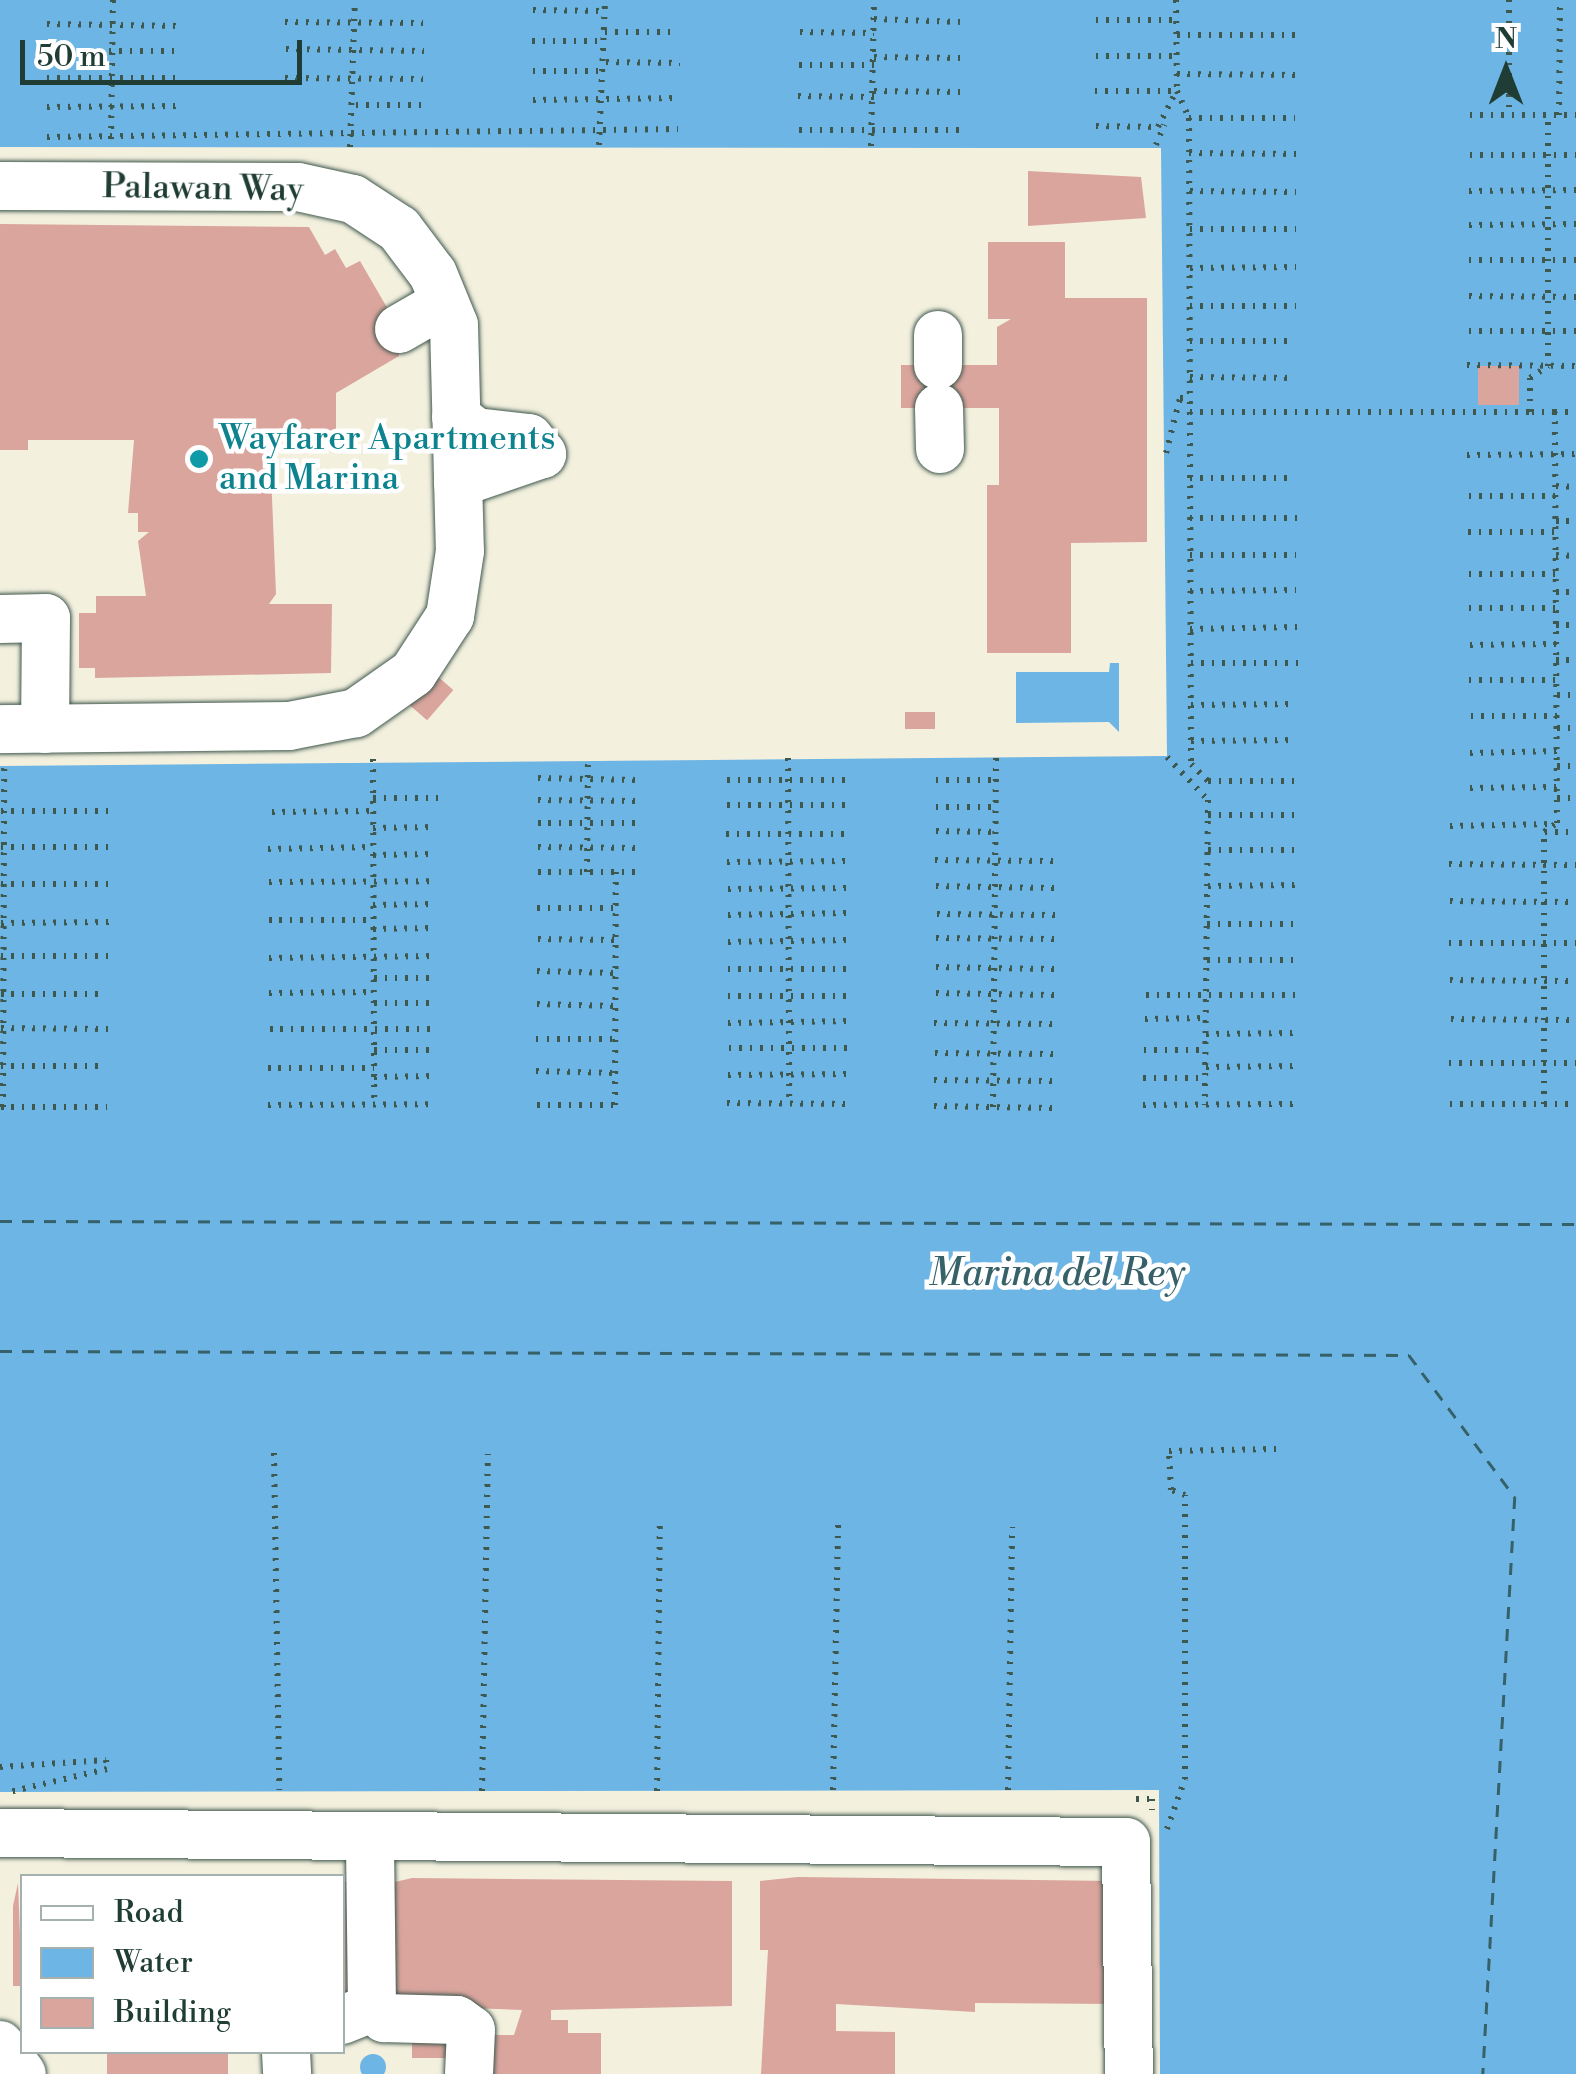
<!DOCTYPE html>
<html>
<head>
<meta charset="utf-8">
<style>
	body { margin:0 }
	#map { position:relative; width:1576px; height:2074px; overflow:hidden; background:#f3f0de; font-family:"Libre Bodoni",serif }
	div>[style] { position:absolute }
	.water>* { inset:0; background:#6db5e4 }
	.round { border-radius:50% }
	.ferry>* { height:2.5px; margin-top:-1.25px; transform-origin:0; background:repeating-linear-gradient(90deg,#366169 0 12px,transparent 0 22px) }
	.building>* { inset:0; background:#daa59d; transform-origin:0 0 }
	.path>* { height:6px; margin-top:-3px; transform-origin:0; background:repeating-linear-gradient(90deg,#3f584e 0 2.5px,transparent 0 10.5px) }
	.roads { filter:drop-shadow(0 0 2px #3f584e) drop-shadow(0 0 2px #3f584e) }
	.minor>* { height:48px; margin:-24px; padding:0 24px; transform-origin:24px; border-radius:24px; background:#fff }
	.dots>* { width:28px; height:28px; translate:-50% -50%; box-sizing:border-box; border:5px solid #fff; border-radius:50% }
	span { translate:-50% -50%; white-space:nowrap; text-align:center; line-height:1.15; -webkit-text-stroke:9px #fff; paint-order:stroke }
	.street-label { font-size:35px; color:#1f3d34 }
	.culture-label { font-size:35px; color:#0d838f }
	.left { translate:0 -50%; text-align:left }
	.water-label { font-size:38px; color:#366169; font-style:italic }
	.legend { position:absolute; left:20px; top:1874px; width:325px; height:180px; box-sizing:border-box; background:#fff; border:2px solid #a5b1ae; margin:0; padding:12px 18px; list-style:none; font-size:30px; color:#1f3d34 }
	.legend li { display:flex; align-items:center; gap:20px; height:50px }
	.legend b { width:50px; border:2px solid #a5b1ae }
	.north { position:absolute; left:1456px; top:20px; width:100px; height:100px; -webkit-text-stroke:8px #fff; paint-order:stroke; rotate:0deg; font-size:28px; font-weight:700; line-height:40px; text-align:center; color:#1f3d34 }
	.north::after { content:''; display:block; margin:auto; width:35px; height:45px; background:#1f3d34; clip-path:polygon(50% 0,100% 100%,50% 72%,0 100%) }
	.scale { position:absolute; left:20px; top:40px; width:282px; height:45px; box-sizing:border-box; border:5px solid #1f3d34; border-top:0; padding-left:12px; font-size:30px; line-height:35px; white-space:nowrap; color:#1f3d34; -webkit-text-stroke:8px #fff; paint-order:stroke }
</style>
</head>
<body>
<div id="map">
	<div class="water">
		<i style="clip-path:polygon(0 0,1576px 0,1576px 2074px,1160px 2074px,1159px 1790px,0 1792px,0 766px,1167px 756px,1161px 148px,0 147px)"></i>
		<i style="clip-path:polygon(1110px 663px,1119px 663px,1119px 732px,1109px 722px,1016px 723px,1016px 672px,1109px 672px)"></i>
		<i class="round" style="left:360px;top:2054px;width:26px;height:26px"></i>
	</div>
	<div class="ferry">
		<i style="left:0;top:1221px;width:1576px;rotate:0.11deg"></i>
		<i style="left:0;top:1351px;width:1409px;rotate:0.16deg"></i>
		<i style="left:1409px;top:1355px;width:177px;rotate:53.3deg"></i>
		<i style="left:1515px;top:1497px;width:578px;rotate:93.17deg"></i>
	</div>
	<div class="building">
		<i style="clip-path:polygon(1028px 171px,1141px 177px,1146px 218px,1028px 226px)"></i>
		<i style="clip-path:polygon(0 224px,309px 227px,325px 255px,335px 249px,346px 268px,360px 261px,389px 311px,399px 311px,399px 356px,336px 393px,336px 439px,325px 439px,325px 449px,270px 449px,276px 594px,269px 604px,332px 604px,331px 673px,95px 678px,95px 668px,79px 668px,79px 613px,96px 613px,96px 596px,146px 596px,138px 541px,149px 532px,138px 532px,138px 513px,128px 513px,134px 440px,28px 440px,28px 450px,0 450px)"></i>
		<i style="clip-path:polygon(988px 242px,1065px 242px,1065px 298px,1147px 298px,1147px 542px,1071px 543px,1071px 653px,987px 653px,987px 485px,999px 485px,999px 408px,901px 408px,901px 365px,997px 365px,997px 327px,1011px 319px,988px 319px)"></i>
		<i style="left:1478px;top:366px;width:41px;height:39px"></i>
		<i style="left:436px;top:675px;width:23px;height:40px;rotate:41deg"></i>
		<i style="left:935px;top:712px;width:17px;height:30px;rotate:90deg"></i>
		<i style="clip-path:polygon(798px 1877px,1114px 1881px,1113px 2004px,975px 2003px,975px 2012px,836px 2004px,836px 2031px,895px 2032px,895px 2074px,761px 2074px,768px 1950px,760px 1950px,760px 1881px)"></i>
		<i style="clip-path:polygon(412px 1878px,732px 1881px,732px 2006px,551px 2010px,551px 2020px,568px 2020px,568px 2033px,601px 2033px,601px 2074px,480px 2074px,480px 2035px,514px 2035px,522px 2010px,393px 2005px,391px 1883px)"></i>
		<i style="clip-path:polygon(342px 1882px,360px 1882px,347px 2012px,342px 2012px)"></i>
		<i style="clip-path:polygon(18px 1883px,22px 1986px,13px 1986px,13px 1906px)"></i>
		<i style="left:412px;top:2034px;width:34px;height:24px"></i>
		<i style="left:107px;top:2052px;width:121px;height:22px"></i>
	</div>
	<div class="path">
		<i style="left:1176px;top:0;width:91px;rotate:89.4deg"></i>
		<i style="left:1177px;top:91px;width:30px;rotate:66deg"></i>
		<i style="left:1189px;top:118px;width:646px;rotate:89.82deg"></i>
		<i style="left:1191px;top:764px;width:24px;rotate:45deg"></i>
		<i style="left:1208px;top:781px;width:87px"></i>
		<i style="left:1509px;top:0;width:115px;rotate:90deg"></i>
		<i style="left:533px;top:10px;width:72px;rotate:0.8deg"></i>
		<i style="left:874px;top:19px;width:86px;rotate:2deg"></i>
		<i style="left:1096px;top:20px;width:81px"></i>
		<i style="left:285px;top:22px;width:138px;rotate:0.4deg"></i>
		<i style="left:47px;top:24px;width:135px;rotate:0.8deg"></i>
		<i style="left:605px;top:32px;width:73px"></i>
		<i style="left:800px;top:32px;width:74px;rotate:0.8deg"></i>
		<i style="left:1177px;top:35px;width:119px"></i>
		<i style="left:532px;top:41px;width:73px"></i>
		<i style="left:286px;top:49px;width:138px;rotate:0.8deg"></i>
		<i style="left:46px;top:51px;width:136px"></i>
		<i style="left:1096px;top:56px;width:81px"></i>
		<i style="left:874px;top:57px;width:86px;rotate:0.7deg"></i>
		<i style="left:606px;top:62px;width:74px;rotate:0.8deg"></i>
		<i style="left:799px;top:65px;width:75px"></i>
		<i style="left:533px;top:71px;width:73px"></i>
		<i style="left:1177px;top:74px;width:120px;rotate:0.5deg"></i>
		<i style="left:47px;top:78px;width:134px"></i>
		<i style="left:285px;top:78px;width:138px;rotate:0.4deg"></i>
		<i style="left:874px;top:91px;width:86px;rotate:0.7deg"></i>
		<i style="left:1095px;top:91px;width:82px"></i>
		<i style="left:798px;top:96px;width:76px;rotate:0.8deg"></i>
		<i style="left:533px;top:100px;width:147px;rotate:-0.8deg"></i>
		<i style="left:356px;top:105px;width:66px"></i>
		<i style="left:47px;top:107px;width:134px;rotate:-0.4deg"></i>
		<i style="left:1470px;top:115px;width:106px"></i>
		<i style="left:1559px;top:115px;width:115px;rotate:-89.5deg"></i>
		<i style="left:1189px;top:118px;width:106px"></i>
		<i style="left:1096px;top:126px;width:62px;rotate:0.9deg"></i>
		<i style="left:1158px;top:127px;width:39px;rotate:-63deg"></i>
		<i style="left:799px;top:130px;width:162px"></i>
		<i style="left:47px;top:137px;width:631px;rotate:-0.73deg"></i>
		<i style="left:111px;top:139px;width:139px;rotate:-89.2deg"></i>
		<i style="left:599px;top:145px;width:145px;rotate:-87.6deg"></i>
		<i style="left:1156px;top:145px;width:22px;rotate:-68deg"></i>
		<i style="left:871px;top:146px;width:146px;rotate:-88.8deg"></i>
		<i style="left:350px;top:147px;width:147px;rotate:-88.1deg"></i>
		<i style="left:1189px;top:153px;width:107px;rotate:0.5deg"></i>
		<i style="left:1470px;top:155px;width:106px"></i>
		<i style="left:1190px;top:191px;width:106px;rotate:0.5deg"></i>
		<i style="left:1469px;top:191px;width:107px;rotate:-0.5deg"></i>
		<i style="left:1469px;top:225px;width:107px;rotate:-0.5deg"></i>
		<i style="left:1190px;top:229px;width:106px"></i>
		<i style="left:1469px;top:260px;width:107px"></i>
		<i style="left:1190px;top:268px;width:106px;rotate:-0.5deg"></i>
		<i style="left:1469px;top:296px;width:107px;rotate:0.5deg"></i>
		<i style="left:1190px;top:306px;width:106px"></i>
		<i style="left:1469px;top:331px;width:107px"></i>
		<i style="left:1190px;top:341px;width:105px"></i>
		<i style="left:1467px;top:365px;width:109px;rotate:0.5deg"></i>
		<i style="left:1190px;top:377px;width:105px;rotate:0.5deg"></i>
		<i style="left:1190px;top:412px;width:340px"></i>
		<i style="left:1555px;top:412px;width:21px"></i>
		<i style="left:1166px;top:453px;width:57px;rotate:-75.7deg"></i>
		<i style="left:1180px;top:398px;width:10px"></i>
		<i style="left:1467px;top:455px;width:109px;rotate:-0.5deg"></i>
		<i style="left:1190px;top:478px;width:103px"></i>
		<i style="left:1556px;top:486px;width:20px;rotate:3deg"></i>
		<i style="left:1469px;top:496px;width:87px"></i>
		<i style="left:1190px;top:518px;width:107px"></i>
		<i style="left:1556px;top:521px;width:20px"></i>
		<i style="left:1468px;top:532px;width:88px"></i>
		<i style="left:1190px;top:555px;width:106px"></i>
		<i style="left:1556px;top:555px;width:20px;rotate:3deg"></i>
		<i style="left:1469px;top:574px;width:87px"></i>
		<i style="left:1190px;top:591px;width:106px;rotate:-0.5deg"></i>
		<i style="left:1556px;top:592px;width:20px"></i>
		<i style="left:1469px;top:608px;width:87px"></i>
		<i style="left:1556px;top:625px;width:20px"></i>
		<i style="left:1190px;top:629px;width:107px;rotate:-1.1deg"></i>
		<i style="left:1470px;top:645px;width:86px;rotate:-0.7deg"></i>
		<i style="left:1556px;top:660px;width:20px"></i>
		<i style="left:1191px;top:663px;width:107px"></i>
		<i style="left:1469px;top:680px;width:87px"></i>
		<i style="left:1557px;top:695px;width:19px"></i>
		<i style="left:1191px;top:705px;width:105px;rotate:-0.5deg"></i>
		<i style="left:1471px;top:716px;width:86px"></i>
		<i style="left:1557px;top:728px;width:19px"></i>
		<i style="left:1191px;top:741px;width:105px;rotate:-0.5deg"></i>
		<i style="left:1470px;top:753px;width:87px;rotate:-1.3deg"></i>
		<i style="left:1167px;top:757px;width:59px;rotate:46.4deg"></i>
		<i style="left:1208px;top:800px;width:305px;rotate:90.6deg"></i>
		<i style="left:788px;top:758px;width:346px;rotate:89.8deg"></i>
		<i style="left:373px;top:759px;width:345px;rotate:89.8deg"></i>
		<i style="left:1557px;top:766px;width:19px"></i>
		<i style="left:538px;top:778px;width:99px;rotate:1.2deg"></i>
		<i style="left:727px;top:780px;width:119px"></i>
		<i style="left:936px;top:780px;width:59px"></i>
		<i style="left:1470px;top:788px;width:87px;rotate:-0.7deg"></i>
		<i style="left:373px;top:798px;width:65px"></i>
		<i style="left:1557px;top:798px;width:19px"></i>
		<i style="left:538px;top:800px;width:101px;rotate:0.6deg"></i>
		<i style="left:727px;top:805px;width:120px"></i>
		<i style="left:936px;top:807px;width:59px"></i>
		<i style="left:1px;top:811px;width:107px"></i>
		<i style="left:272px;top:812px;width:101px;rotate:-0.6deg"></i>
		<i style="left:1208px;top:815px;width:90px"></i>
		<i style="left:538px;top:823px;width:101px"></i>
		<i style="left:1450px;top:826px;width:103px;rotate:-1.1deg"></i>
		<i style="left:373px;top:828px;width:61px;rotate:-0.9deg"></i>
		<i style="left:936px;top:831px;width:59px;rotate:1deg"></i>
		<i style="left:1545px;top:832px;width:31px"></i>
		<i style="left:726px;top:834px;width:122px"></i>
		<i style="left:1px;top:847px;width:107px"></i>
		<i style="left:538px;top:847px;width:101px;rotate:0.6deg"></i>
		<i style="left:268px;top:849px;width:105px;rotate:-1.1deg"></i>
		<i style="left:1208px;top:850px;width:87px"></i>
		<i style="left:373px;top:855px;width:60px;rotate:-1deg"></i>
		<i style="left:935px;top:860px;width:119px;rotate:0.5deg"></i>
		<i style="left:727px;top:862px;width:120px;rotate:-0.5deg"></i>
		<i style="left:1449px;top:864px;width:127px;rotate:0.5deg"></i>
		<i style="left:538px;top:872px;width:100px"></i>
		<i style="left:587px;top:872px;width:113px;rotate:-89.5deg"></i>
		<i style="left:269px;top:882px;width:164px;rotate:-0.3deg"></i>
		<i style="left:1px;top:884px;width:107px"></i>
		<i style="left:936px;top:886px;width:119px;rotate:1deg"></i>
		<i style="left:1208px;top:886px;width:87px;rotate:-0.7deg"></i>
		<i style="left:728px;top:889px;width:120px;rotate:-0.5deg"></i>
		<i style="left:1450px;top:901px;width:126px;rotate:0.5deg"></i>
		<i style="left:373px;top:905px;width:60px;rotate:-1deg"></i>
		<i style="left:537px;top:908px;width:79px"></i>
		<i style="left:937px;top:914px;width:118px;rotate:0.5deg"></i>
		<i style="left:728px;top:915px;width:119px;rotate:-1deg"></i>
		<i style="left:269px;top:920px;width:104px"></i>
		<i style="left:1px;top:923px;width:108px;rotate:-0.5deg"></i>
		<i style="left:1207px;top:924px;width:90px"></i>
		<i style="left:373px;top:929px;width:61px;rotate:-0.9deg"></i>
		<i style="left:936px;top:938px;width:120px;rotate:0.5deg"></i>
		<i style="left:538px;top:939px;width:78px;rotate:0.7deg"></i>
		<i style="left:728px;top:942px;width:120px;rotate:-1deg"></i>
		<i style="left:1449px;top:943px;width:127px"></i>
		<i style="left:1px;top:956px;width:108px"></i>
		<i style="left:269px;top:958px;width:166px;rotate:-0.7deg"></i>
		<i style="left:1207px;top:960px;width:90px"></i>
		<i style="left:936px;top:967px;width:119px;rotate:1deg"></i>
		<i style="left:728px;top:969px;width:120px"></i>
		<i style="left:537px;top:971px;width:78px;rotate:1.5deg"></i>
		<i style="left:374px;top:978px;width:61px"></i>
		<i style="left:1450px;top:980px;width:126px;rotate:0.5deg"></i>
		<i style="left:269px;top:993px;width:105px;rotate:-0.5deg"></i>
		<i style="left:936px;top:993px;width:119px;rotate:1deg"></i>
		<i style="left:1px;top:994px;width:104px"></i>
		<i style="left:1146px;top:995px;width:150px"></i>
		<i style="left:728px;top:996px;width:119px"></i>
		<i style="left:374px;top:1003px;width:61px"></i>
		<i style="left:537px;top:1004px;width:78px;rotate:1.5deg"></i>
		<i style="left:1145px;top:1019px;width:61px;rotate:-0.9deg"></i>
		<i style="left:1451px;top:1019px;width:125px;rotate:0.5deg"></i>
		<i style="left:728px;top:1023px;width:121px;rotate:-0.9deg"></i>
		<i style="left:934px;top:1023px;width:119px;rotate:0.5deg"></i>
		<i style="left:1px;top:1028px;width:107px;rotate:0.5deg"></i>
		<i style="left:270px;top:1029px;width:164px"></i>
		<i style="left:1206px;top:1034px;width:90px;rotate:-0.6deg"></i>
		<i style="left:536px;top:1039px;width:79px"></i>
		<i style="left:729px;top:1048px;width:120px"></i>
		<i style="left:374px;top:1050px;width:60px"></i>
		<i style="left:1144px;top:1050px;width:62px"></i>
		<i style="left:935px;top:1053px;width:118px;rotate:0.5deg"></i>
		<i style="left:1449px;top:1063px;width:127px"></i>
		<i style="left:1px;top:1066px;width:105px"></i>
		<i style="left:1206px;top:1067px;width:90px;rotate:-0.6deg"></i>
		<i style="left:268px;top:1068px;width:106px"></i>
		<i style="left:536px;top:1071px;width:79px;rotate:1.5deg"></i>
		<i style="left:728px;top:1075px;width:120px;rotate:-0.5deg"></i>
		<i style="left:374px;top:1077px;width:59px;rotate:-1deg"></i>
		<i style="left:1143px;top:1078px;width:62px"></i>
		<i style="left:934px;top:1080px;width:119px;rotate:0.5deg"></i>
		<i style="left:727px;top:1103px;width:121px;rotate:0.5deg"></i>
		<i style="left:1450px;top:1104px;width:126px"></i>
		<i style="left:1544px;top:1104px;width:272px;rotate:-90deg"></i>
		<i style="left:1544px;top:832px;width:16px;rotate:-35deg"></i>
		<i style="left:1557px;top:823px;width:411px;rotate:-90.3deg"></i>
		<i style="left:1555px;top:412px;width:25px;rotate:180deg"></i>
		<i style="left:1530px;top:412px;width:34px;rotate:-90deg"></i>
		<i style="left:1530px;top:378px;width:22px;rotate:-34deg"></i>
		<i style="left:1548px;top:366px;width:251px;rotate:-90deg"></i>
		<i style="left:268px;top:1105px;width:164px;rotate:-0.3deg"></i>
		<i style="left:537px;top:1105px;width:78px"></i>
		<i style="left:615px;top:1105px;width:233px;rotate:-89.8deg"></i>
		<i style="left:1143px;top:1105px;width:153px;rotate:-0.4deg"></i>
		<i style="left:934px;top:1106px;width:119px;rotate:1deg"></i>
		<i style="left:1px;top:1107px;width:106px"></i>
		<i style="left:3px;top:1107px;width:340px;rotate:-89.8deg"></i>
		<i style="left:993px;top:1107px;width:349px;rotate:-89.5deg"></i>
		<i style="left:274px;top:1453px;width:337px;rotate:89.1deg"></i>
		<i style="left:0;top:1767px;width:106px;rotate:-3.8deg"></i>
		<i style="left:106px;top:1760px;width:9px;rotate:84deg"></i>
		<i style="left:107px;top:1769px;width:101px;rotate:166.8deg"></i>
		<i style="left:833px;top:1790px;width:266px;rotate:-88.9deg"></i>
		<i style="left:1008px;top:1790px;width:263px;rotate:-89.1deg"></i>
		<i style="left:482px;top:1791px;width:337px;rotate:-89deg"></i>
		<i style="left:657px;top:1791px;width:272px;rotate:-89.4deg"></i>
		<i style="left:1136px;top:1799px;width:16px"></i>
		<i style="left:1152px;top:1799px;width:11px;rotate:90deg"></i>
		<i style="left:1167px;top:1829px;width:53px;rotate:-70.2deg"></i>
		<i style="left:1185px;top:1779px;width:284px;rotate:-90deg"></i>
		<i style="left:1185px;top:1495px;width:15px;rotate:-160deg"></i>
		<i style="left:1171px;top:1490px;width:39px;rotate:-93deg"></i>
		<i style="left:1169px;top:1451px;width:107px;rotate:-1.1deg"></i>
	</div>
	<div class="roads">
		<div class="minor">
			<i style="left:0;top:186px;width:298px;rotate:0.2deg"></i>
			<i style="left:298px;top:187px;width:56px;rotate:12.3deg"></i>
			<i style="left:353px;top:199px;width:55px;rotate:33.1deg"></i>
			<i style="left:399px;top:229px;width:56px;rotate:52.9deg"></i>
			<i style="left:433px;top:274px;width:55px;rotate:67.6deg"></i>
			<i style="left:454px;top:325px;width:226px;rotate:88.5deg"></i>
			<i style="left:460px;top:551px;width:66px;rotate:98.7deg"></i>
			<i style="left:450px;top:616px;width:68px;rotate:123deg"></i>
			<i style="left:413px;top:673px;width:70px;rotate:144.9deg"></i>
			<i style="left:356px;top:713px;width:68px;rotate:169deg"></i>
			<i style="left:289px;top:726px;width:289px;rotate:179.4deg"></i>
			<i style="left:399px;top:329px;width:52px;rotate:-30deg"></i>
			<i style="left:938px;top:335px;width:30px;rotate:90deg"></i>
			<i style="left:939px;top:408px;width:41px;rotate:88.6deg"></i>
			<i style="left:456px;top:417px;width:25px;rotate:37deg"></i>
			<i style="left:476px;top:432px;width:53px;rotate:6.5deg"></i>
			<i style="left:529px;top:438px;width:21px;rotate:51deg"></i>
			<i style="left:542px;top:454px;width:89px;rotate:161deg"></i>
			<i style="left:0;top:619px;width:46px;rotate:-1.2deg"></i>
			<i style="left:46px;top:618px;width:111px;rotate:90.5deg"></i>
			<i style="left:0;top:1833px;width:1126px;rotate:0.46deg"></i>
			<i style="left:1126px;top:1842px;width:232px;rotate:89.3deg"></i>
			<i style="left:372px;top:2005px;width:18px;rotate:47deg"></i>
			<i style="left:384px;top:2018px;width:73px;rotate:1.6deg"></i>
			<i style="left:457px;top:2020px;width:17px;rotate:36deg"></i>
			<i style="left:471px;top:2030px;width:44px;rotate:92.6deg"></i>
			<i style="left:342px;top:2020px;width:32px;rotate:-22deg"></i>
			<i style="left:372px;top:2008px;width:172px;rotate:-90.7deg"></i>
			<i style="left:0;top:2045px;width:36px;rotate:53deg"></i>
			<i style="left:286px;top:2052px;width:22px;rotate:87deg"></i>
		</div>
	</div>
	<div class="dots">
		<i style="left:199px;top:459px;background:#0f9aa8"></i>
	</div>
	<div class="street-label">
		<span style="left:203px;top:189px;rotate:1deg">Palawan Way</span>
	</div>
	<div class="culture-label">
		<span class="left" style="left:219px;top:459px">Wayfarer Apartments<br>and Marina</span>
	</div>
	<div class="water-label">
		<span style="left:1057px;top:1274px">Marina del Rey</span>
	</div>
	<ul class="legend">
	<li><b style="height:12px;background:#fff"></b>Road</li>
	<li><b style="height:28px;background:#6db5e4"></b>Water</li>
	<li><b style="height:28px;background:#daa59d"></b>Building</li>
	</ul>
	<div class="north">N</div>
	<div class="scale">50 m</div>
</div>
</body>
</html>
